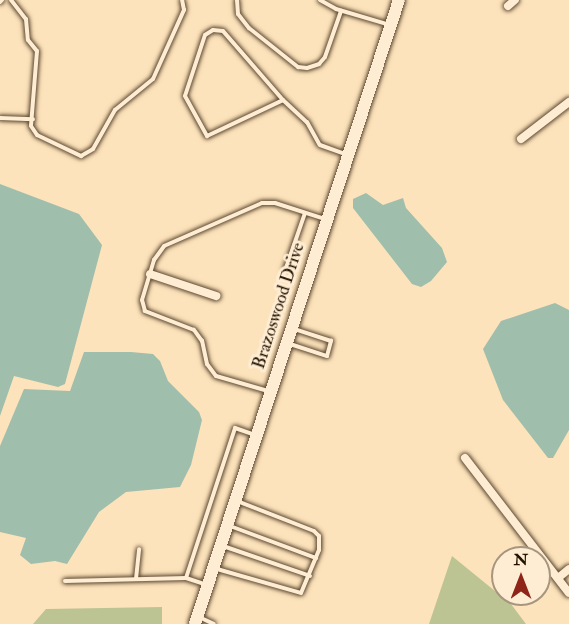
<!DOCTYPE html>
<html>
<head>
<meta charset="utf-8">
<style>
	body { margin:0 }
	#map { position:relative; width:569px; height:624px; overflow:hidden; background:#fde3bb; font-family:"IM FELL Double Pica",serif }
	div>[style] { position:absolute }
	.green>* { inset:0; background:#bcc493 }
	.water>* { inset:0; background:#a0beac }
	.roads { filter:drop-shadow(0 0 2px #5a4630) drop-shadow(0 0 2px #5a4630) }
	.lane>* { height:4px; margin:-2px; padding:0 2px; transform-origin:2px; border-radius:2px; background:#feedd3 }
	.street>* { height:8px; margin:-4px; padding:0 4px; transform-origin:4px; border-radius:4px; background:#feedd3 }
	.secondary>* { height:12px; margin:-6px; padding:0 6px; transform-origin:6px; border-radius:6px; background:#feedd3 }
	span { translate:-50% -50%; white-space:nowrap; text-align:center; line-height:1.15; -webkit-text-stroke:6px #feedd3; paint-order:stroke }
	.street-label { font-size:18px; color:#231201 }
	.north { position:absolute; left:491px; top:546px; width:60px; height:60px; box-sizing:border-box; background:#feedd3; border:2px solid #a6957f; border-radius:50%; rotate:0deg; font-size:16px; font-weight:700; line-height:24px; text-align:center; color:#231201 }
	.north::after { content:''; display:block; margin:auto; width:21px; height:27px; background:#8f2418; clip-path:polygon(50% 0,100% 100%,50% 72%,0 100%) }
</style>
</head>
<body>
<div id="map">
	<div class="green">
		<i style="clip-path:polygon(452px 556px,511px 604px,526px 624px,429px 624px)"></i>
		<i style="clip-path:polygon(162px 607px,162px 624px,33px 624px,46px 609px)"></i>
	</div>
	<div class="water">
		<i style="clip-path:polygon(0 184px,79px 214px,102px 245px,65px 384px,58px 387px,14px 376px,0 416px)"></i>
		<i style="clip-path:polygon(366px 193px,383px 205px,403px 198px,406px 208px,442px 248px,447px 262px,431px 281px,421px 287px,412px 284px,353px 208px,353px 199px)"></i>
		<i style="clip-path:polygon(555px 303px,569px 310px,569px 430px,553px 458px,548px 458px,503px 400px,483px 349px,501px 321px)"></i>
		<i style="clip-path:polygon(84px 352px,131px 352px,153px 354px,160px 361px,168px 381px,199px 412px,202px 420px,191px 465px,180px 487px,126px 492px,99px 512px,67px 564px,55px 561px,31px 564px,20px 555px,26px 538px,0 532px,0 446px,24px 389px,70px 391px)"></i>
	</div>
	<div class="roads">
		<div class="lane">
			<i style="left:11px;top:0;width:24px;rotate:52deg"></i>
			<i style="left:26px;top:19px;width:21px;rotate:85deg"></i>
			<i style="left:28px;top:40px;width:14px;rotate:51deg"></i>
			<i style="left:37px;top:51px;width:75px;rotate:94.6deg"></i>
			<i style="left:31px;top:126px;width:11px;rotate:56deg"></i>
			<i style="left:37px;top:135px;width:49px;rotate:25.5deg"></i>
			<i style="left:81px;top:156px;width:14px;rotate:-30deg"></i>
			<i style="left:93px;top:149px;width:45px;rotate:-60.6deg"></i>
			<i style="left:115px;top:110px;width:49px;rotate:-39.2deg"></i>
			<i style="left:153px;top:79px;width:76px;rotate:-65.8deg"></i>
			<i style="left:184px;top:10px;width:10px;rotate:-101deg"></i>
			<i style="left:237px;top:0;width:14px;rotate:86deg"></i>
			<i style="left:238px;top:14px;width:18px;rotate:52deg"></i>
			<i style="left:249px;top:28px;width:63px;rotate:38.5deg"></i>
			<i style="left:298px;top:67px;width:9px;rotate:6deg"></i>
			<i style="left:307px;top:68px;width:13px;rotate:-18deg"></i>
			<i style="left:319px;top:64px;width:9px;rotate:-49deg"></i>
			<i style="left:325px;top:57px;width:49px;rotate:-70.8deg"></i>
			<i style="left:320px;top:0;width:18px;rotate:29deg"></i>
			<i style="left:336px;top:9px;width:56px;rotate:16.5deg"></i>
			<i style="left:0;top:2px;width:3px;rotate:-45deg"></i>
			<i style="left:283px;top:100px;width:91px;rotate:-131deg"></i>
			<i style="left:223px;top:31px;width:10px;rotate:-174deg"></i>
			<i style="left:213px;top:30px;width:9px;rotate:148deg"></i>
			<i style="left:205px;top:35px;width:64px;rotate:108.2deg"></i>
			<i style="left:185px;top:96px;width:46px;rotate:61.2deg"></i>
			<i style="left:207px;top:136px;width:84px;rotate:-25.3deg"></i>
			<i style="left:283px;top:100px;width:33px;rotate:43deg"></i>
			<i style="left:307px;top:122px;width:26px;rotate:61deg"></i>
			<i style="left:320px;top:145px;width:27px;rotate:20deg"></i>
			<i style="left:0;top:118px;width:33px;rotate:2deg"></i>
			<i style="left:285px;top:271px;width:61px;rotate:-71deg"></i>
			<i style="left:290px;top:344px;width:39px;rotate:18deg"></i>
			<i style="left:327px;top:356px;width:16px;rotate:-75deg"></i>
			<i style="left:331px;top:341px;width:39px;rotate:-162deg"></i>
			<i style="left:268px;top:391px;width:54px;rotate:-163.9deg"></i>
			<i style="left:216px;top:376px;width:15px;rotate:-127deg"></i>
			<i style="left:207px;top:364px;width:24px;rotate:-102deg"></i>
			<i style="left:202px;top:341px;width:14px;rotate:-126deg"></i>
			<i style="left:194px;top:330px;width:53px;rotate:-158.8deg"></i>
			<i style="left:145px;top:311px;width:11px;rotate:-105deg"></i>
			<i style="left:142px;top:300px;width:42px;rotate:-73.3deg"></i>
			<i style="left:154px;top:260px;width:17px;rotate:-54deg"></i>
			<i style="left:164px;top:246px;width:107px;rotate:-23.7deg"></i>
			<i style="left:262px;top:203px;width:13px"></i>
			<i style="left:275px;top:203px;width:52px;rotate:17.7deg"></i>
			<i style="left:230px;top:526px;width:92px;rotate:20.4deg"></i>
			<i style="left:223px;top:546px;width:92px;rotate:19deg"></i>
			<i style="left:217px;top:569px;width:87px;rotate:15.9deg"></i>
			<i style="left:301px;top:593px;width:47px;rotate:-67.3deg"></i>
			<i style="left:319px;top:550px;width:14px;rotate:-90deg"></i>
			<i style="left:319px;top:536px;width:7px;rotate:-135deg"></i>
			<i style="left:314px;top:531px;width:83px;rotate:-158.7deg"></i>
			<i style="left:186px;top:578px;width:158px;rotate:-71.9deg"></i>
			<i style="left:235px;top:428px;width:21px;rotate:19deg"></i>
			<i style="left:136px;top:579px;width:30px;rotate:-84deg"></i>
			<i style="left:65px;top:581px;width:121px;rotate:-1.4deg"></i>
			<i style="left:186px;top:578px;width:22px;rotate:18deg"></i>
			<i style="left:201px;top:618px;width:14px;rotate:25deg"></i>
		</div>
		<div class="street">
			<i style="left:508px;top:6px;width:9px;rotate:-41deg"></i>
			<i style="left:521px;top:139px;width:61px;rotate:-37.6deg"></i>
			<i style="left:150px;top:274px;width:70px;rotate:18.4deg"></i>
			<i style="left:465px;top:458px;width:170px;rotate:52.4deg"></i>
			<i style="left:558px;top:578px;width:14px;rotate:-39deg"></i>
		</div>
		<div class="secondary">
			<i style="left:195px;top:624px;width:656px;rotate:-71.9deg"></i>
		</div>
	</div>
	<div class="street-label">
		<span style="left:279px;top:306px;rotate:-72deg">Brazoswood Drive</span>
	</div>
	<div class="north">N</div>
</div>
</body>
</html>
